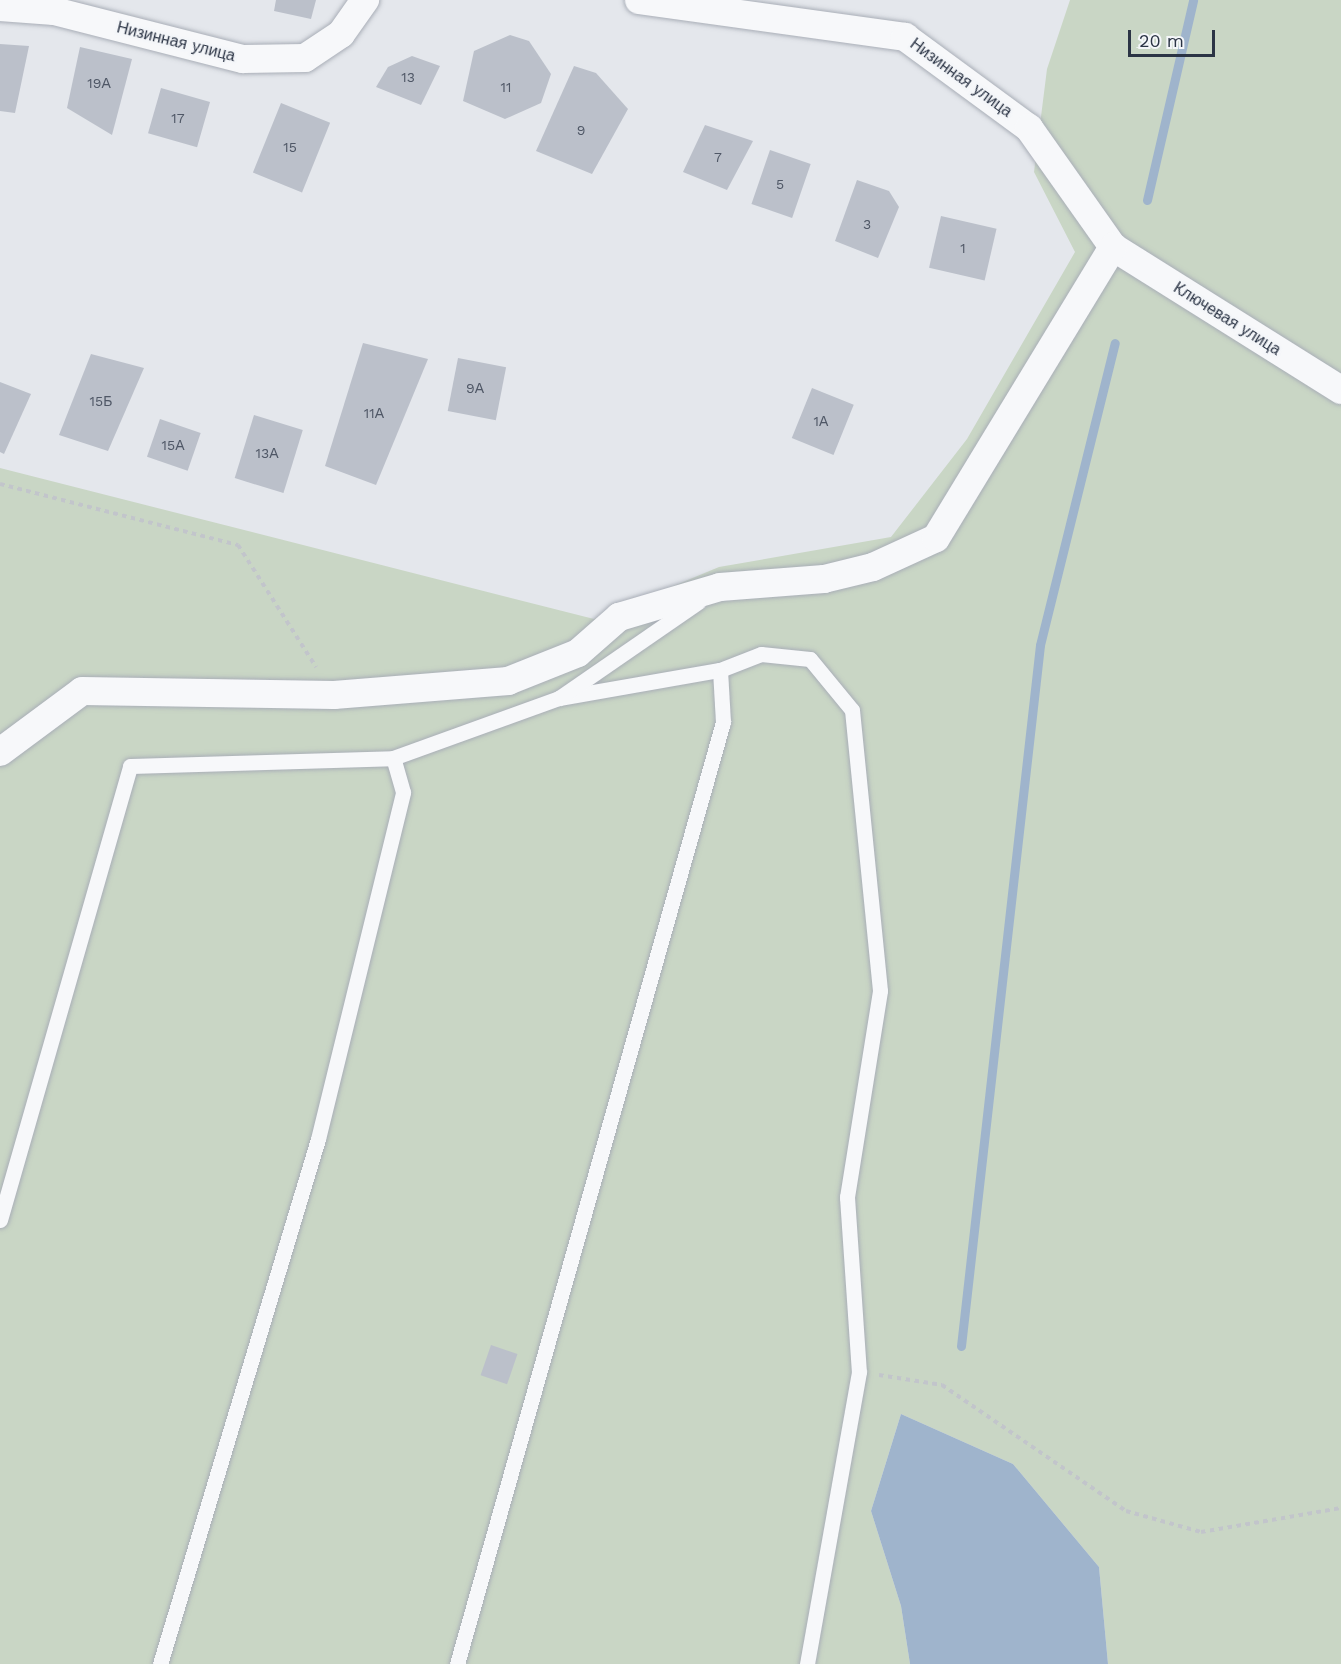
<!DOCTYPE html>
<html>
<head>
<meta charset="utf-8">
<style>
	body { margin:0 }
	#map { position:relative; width:1341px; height:1664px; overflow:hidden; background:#e4e7ec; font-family:"Work Sans",sans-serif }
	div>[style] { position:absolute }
	.green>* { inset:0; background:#c9d6c5 }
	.water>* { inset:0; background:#9fb4cc }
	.stream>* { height:9px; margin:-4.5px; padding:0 4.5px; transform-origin:4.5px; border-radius:4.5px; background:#9fb4cc }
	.building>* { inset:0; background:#bbc0ca; transform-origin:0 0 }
	.path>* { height:4px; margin-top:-2px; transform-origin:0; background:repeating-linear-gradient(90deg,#c2c5cb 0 4.5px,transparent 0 9px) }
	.roads { filter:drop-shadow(0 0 2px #a9aeb7) drop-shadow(0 0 2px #a9aeb7) }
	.service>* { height:15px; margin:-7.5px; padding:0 7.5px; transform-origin:7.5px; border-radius:7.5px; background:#f7f8fa }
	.minor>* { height:28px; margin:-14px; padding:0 14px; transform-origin:14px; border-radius:14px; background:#f7f8fa }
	span { translate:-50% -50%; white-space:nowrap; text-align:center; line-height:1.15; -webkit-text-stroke:5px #f4f6f9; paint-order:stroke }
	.number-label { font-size:14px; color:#4f5766 }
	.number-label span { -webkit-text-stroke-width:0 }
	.street-label { font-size:16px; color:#2b3445 }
	.scale { position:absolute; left:1128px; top:30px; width:87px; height:27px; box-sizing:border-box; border:3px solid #2b3445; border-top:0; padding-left:8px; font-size:18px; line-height:21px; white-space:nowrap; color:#2b3445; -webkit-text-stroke:4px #f4f6f9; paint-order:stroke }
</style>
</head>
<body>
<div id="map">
	<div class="green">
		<i style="clip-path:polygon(1070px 0,1341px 0,1341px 1664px,1108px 1664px,1099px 1567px,1013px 1464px,901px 1414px,871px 1511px,901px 1606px,910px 1664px,0 1664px,0 468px,594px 619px,719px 567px,891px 537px,967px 439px,1075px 252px,1034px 172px,1047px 69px)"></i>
	</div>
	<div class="water">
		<i style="clip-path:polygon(901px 1414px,1013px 1464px,1099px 1567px,1108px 1664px,910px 1664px,901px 1606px,871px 1511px)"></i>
	</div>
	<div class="stream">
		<i style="left:1147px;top:200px;width:205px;rotate:-77deg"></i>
		<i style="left:961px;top:1346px;width:705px;rotate:-83.57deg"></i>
		<i style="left:1040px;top:645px;width:311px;rotate:-76.1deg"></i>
	</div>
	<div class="building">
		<i style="clip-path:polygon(276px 0,316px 0,311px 19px,274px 11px)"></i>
		<i style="clip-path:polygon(510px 35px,529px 41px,551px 74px,541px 103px,505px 119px,463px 101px,474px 51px)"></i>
		<i style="clip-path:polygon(0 44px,29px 46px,15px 113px,0 111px)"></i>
		<i style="clip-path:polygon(80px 47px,132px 59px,112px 135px,67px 108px)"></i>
		<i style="clip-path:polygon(412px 56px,440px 66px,421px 105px,376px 87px,388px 67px)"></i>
		<i style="clip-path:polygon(574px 66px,596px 73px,628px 109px,592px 174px,536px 151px)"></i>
		<i style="left:161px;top:88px;width:51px;height:47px;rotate:16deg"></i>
		<i style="left:281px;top:103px;width:53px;height:75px;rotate:22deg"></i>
		<i style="clip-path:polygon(705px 125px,753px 141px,727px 190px,683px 172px)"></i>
		<i style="left:770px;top:150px;width:43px;height:57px;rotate:19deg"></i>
		<i style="clip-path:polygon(857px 180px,889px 191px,899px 207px,878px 258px,835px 241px)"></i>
		<i style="left:941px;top:216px;width:57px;height:53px;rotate:13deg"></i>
		<i style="clip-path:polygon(363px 343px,428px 359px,376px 485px,325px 466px)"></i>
		<i style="clip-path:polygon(91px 354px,144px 368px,108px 451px,59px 435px)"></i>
		<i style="left:458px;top:358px;width:49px;height:54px;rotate:11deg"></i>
		<i style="clip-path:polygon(0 382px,31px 394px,4px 454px,0 452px)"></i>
		<i style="left:812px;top:388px;width:45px;height:54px;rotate:22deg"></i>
		<i style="left:254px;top:415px;width:51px;height:66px;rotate:17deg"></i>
		<i style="left:160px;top:419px;width:43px;height:40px;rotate:19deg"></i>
		<i style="left:491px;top:1345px;width:28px;height:32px;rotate:19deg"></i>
	</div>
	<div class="path">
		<i style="left:0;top:484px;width:246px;rotate:14.4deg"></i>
		<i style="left:238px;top:545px;width:145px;rotate:57.4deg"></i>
		<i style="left:879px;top:1375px;width:64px;rotate:9deg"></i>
		<i style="left:942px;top:1385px;width:223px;rotate:34.4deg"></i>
		<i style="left:1126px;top:1511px;width:78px;rotate:15.6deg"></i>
		<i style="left:1201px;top:1532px;width:142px;rotate:-9.7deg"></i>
	</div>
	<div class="roads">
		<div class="service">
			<i style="left:559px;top:698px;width:163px;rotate:-9.9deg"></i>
			<i style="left:720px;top:670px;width:44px;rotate:-21.3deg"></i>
			<i style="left:761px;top:654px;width:49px;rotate:5.8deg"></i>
			<i style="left:810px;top:659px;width:66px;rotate:50.5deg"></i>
			<i style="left:852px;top:710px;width:282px;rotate:84.3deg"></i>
			<i style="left:880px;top:991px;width:209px;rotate:99.1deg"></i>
			<i style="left:847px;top:1197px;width:175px;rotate:86.1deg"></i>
			<i style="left:859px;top:1372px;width:297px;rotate:100.1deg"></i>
			<i style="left:0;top:1220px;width:472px;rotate:-74deg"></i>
			<i style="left:130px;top:766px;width:263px;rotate:-1.7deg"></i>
			<i style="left:393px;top:758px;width:177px;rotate:-19.9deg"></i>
			<i style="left:559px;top:698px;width:169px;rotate:-34.6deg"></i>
			<i style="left:160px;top:1664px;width:548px;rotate:-73.25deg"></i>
			<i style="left:318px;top:1139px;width:357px;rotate:-76.2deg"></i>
			<i style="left:403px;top:792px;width:35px;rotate:-106deg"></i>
			<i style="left:457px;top:1664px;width:979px;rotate:-74.23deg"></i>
			<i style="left:723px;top:722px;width:52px;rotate:-93.3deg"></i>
		</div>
		<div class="minor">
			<i style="left:639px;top:0;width:269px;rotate:7.9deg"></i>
			<i style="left:905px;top:37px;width:154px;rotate:36.3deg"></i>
			<i style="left:1029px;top:128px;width:146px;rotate:54.8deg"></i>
			<i style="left:1113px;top:247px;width:269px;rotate:32.1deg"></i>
			<i style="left:0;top:7px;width:54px;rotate:4.2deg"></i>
			<i style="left:54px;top:11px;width:195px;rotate:14.3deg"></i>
			<i style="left:243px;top:59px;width:62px;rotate:-0.9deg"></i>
			<i style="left:305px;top:58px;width:43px;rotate:-33.7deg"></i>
			<i style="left:341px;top:34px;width:42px;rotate:-54.8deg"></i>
			<i style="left:0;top:752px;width:102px;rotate:-36.6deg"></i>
			<i style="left:82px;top:691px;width:252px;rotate:0.9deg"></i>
			<i style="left:334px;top:695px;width:175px;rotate:-4.6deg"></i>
			<i style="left:508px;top:681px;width:75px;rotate:-21.8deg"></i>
			<i style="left:578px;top:653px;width:55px;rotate:-41.3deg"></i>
			<i style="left:619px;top:617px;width:105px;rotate:-16.5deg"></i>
			<i style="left:720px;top:587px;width:104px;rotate:-4.4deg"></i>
			<i style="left:824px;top:579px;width:50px;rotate:-13.8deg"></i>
			<i style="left:873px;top:567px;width:69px;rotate:-24.7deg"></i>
			<i style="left:936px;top:538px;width:341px;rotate:-58.7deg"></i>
		</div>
	</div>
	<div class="number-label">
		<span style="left:408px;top:77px">13</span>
		<span style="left:99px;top:83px">19А</span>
		<span style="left:506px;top:87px">11</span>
		<span style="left:178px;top:118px">17</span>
		<span style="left:581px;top:130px">9</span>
		<span style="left:290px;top:147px">15</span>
		<span style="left:718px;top:157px">7</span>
		<span style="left:780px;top:184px">5</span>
		<span style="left:867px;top:224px">3</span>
		<span style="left:963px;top:248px">1</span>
		<span style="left:475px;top:388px">9А</span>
		<span style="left:101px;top:401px">15Б</span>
		<span style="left:374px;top:413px">11А</span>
		<span style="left:821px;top:421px">1А</span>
		<span style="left:173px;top:445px">15А</span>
		<span style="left:267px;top:453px">13А</span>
	</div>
	<div class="street-label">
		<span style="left:176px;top:42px;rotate:14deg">Низинная улица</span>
		<span style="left:961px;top:78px;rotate:36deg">Низинная улица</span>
		<span style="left:1227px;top:319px;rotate:32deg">Ключевая улица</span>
	</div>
	<div class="scale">20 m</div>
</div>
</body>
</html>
